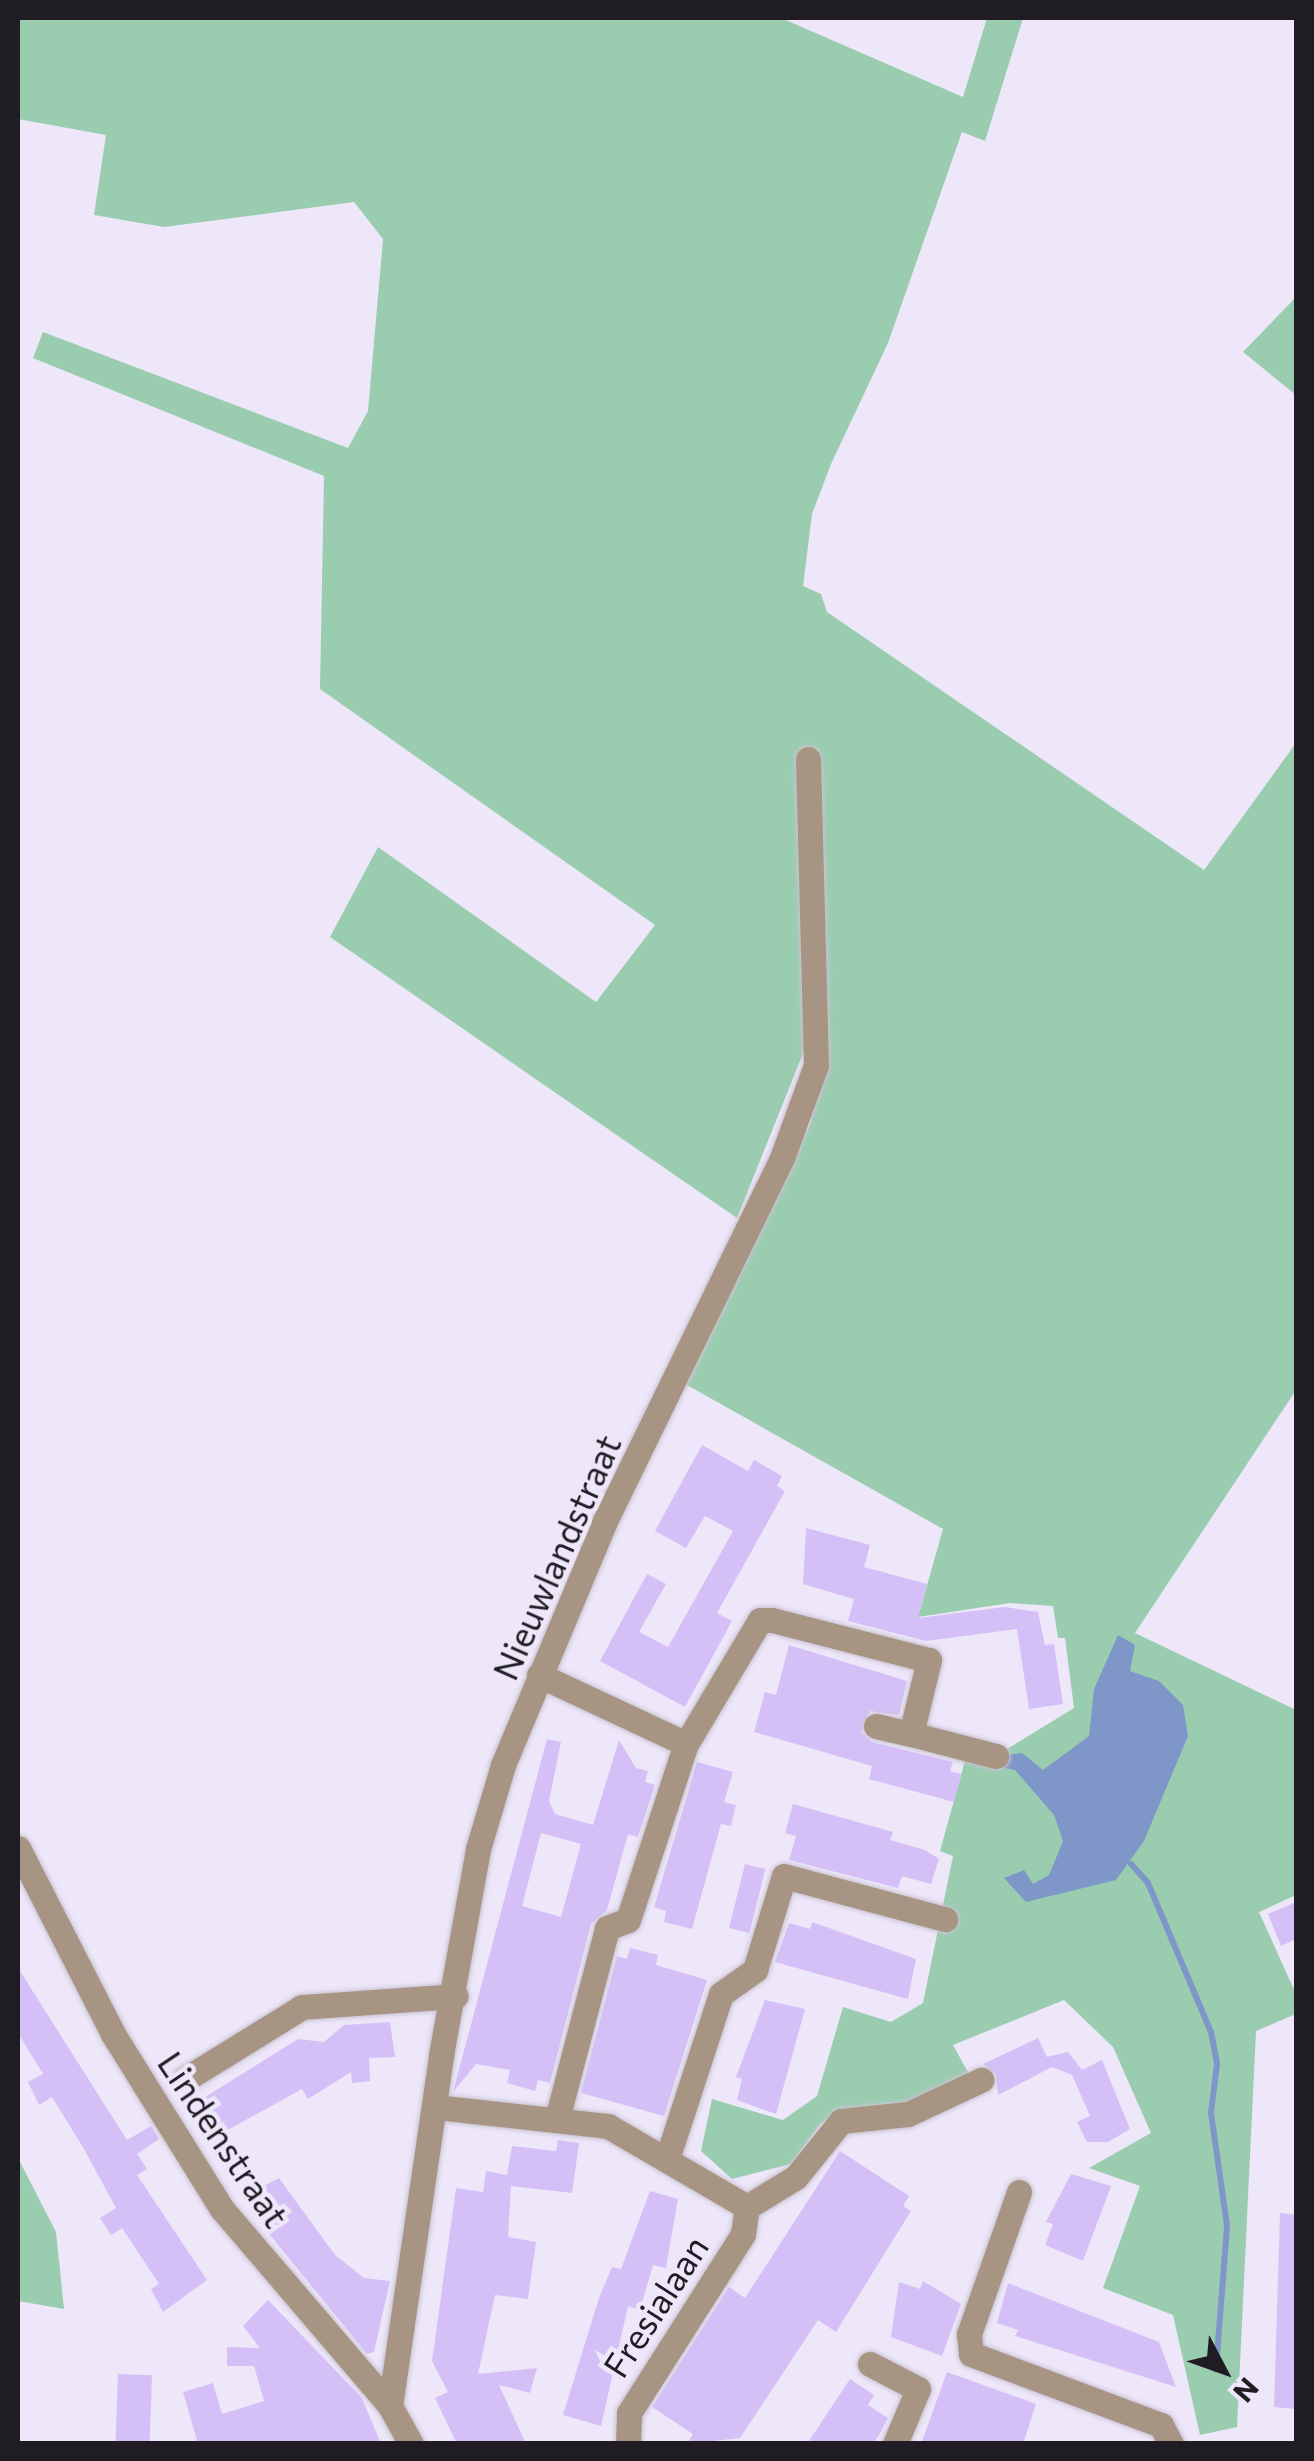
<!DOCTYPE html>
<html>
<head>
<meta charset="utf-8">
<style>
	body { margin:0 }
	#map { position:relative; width:1314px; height:2461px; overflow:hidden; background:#ede7f9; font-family:Commissioner,sans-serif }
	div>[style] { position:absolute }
	.green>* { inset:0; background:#9acdb0 }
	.water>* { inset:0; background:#7e97c8 }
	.stream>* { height:6px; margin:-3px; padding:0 3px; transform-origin:3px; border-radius:3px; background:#7e97c8 }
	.building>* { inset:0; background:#d4c0f7; transform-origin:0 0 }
	.roads { filter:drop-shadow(0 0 2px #c8c3d2) drop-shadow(0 0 2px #c8c3d2) }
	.minor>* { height:25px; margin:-12.5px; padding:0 12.5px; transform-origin:12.5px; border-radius:12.5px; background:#a89482 }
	span { translate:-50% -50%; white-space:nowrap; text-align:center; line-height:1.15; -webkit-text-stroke:9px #ede7f9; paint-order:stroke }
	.street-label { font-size:35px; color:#1f1d23 }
	.frame { position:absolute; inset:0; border:20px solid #1f1d23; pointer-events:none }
	.north { position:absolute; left:1174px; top:2321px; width:100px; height:100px; -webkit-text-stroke:8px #ede7f9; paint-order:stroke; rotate:131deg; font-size:28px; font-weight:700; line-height:40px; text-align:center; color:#1f1d23 }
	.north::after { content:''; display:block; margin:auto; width:35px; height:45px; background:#1f1d23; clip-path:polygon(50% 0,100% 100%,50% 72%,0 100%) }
</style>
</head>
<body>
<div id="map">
	<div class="green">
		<i style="clip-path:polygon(18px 18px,781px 18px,963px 97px,987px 18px,1023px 18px,985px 141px,962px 132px,888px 343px,831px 464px,812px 514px,803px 586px,821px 594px,827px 612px,1204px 870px,1296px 743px,1296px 1390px,1135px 1633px,1296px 1710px,1296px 1895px,1259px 1912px,1296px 1994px,1296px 2014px,1256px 2031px,1237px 2427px,1200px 2435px,1173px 2315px,1103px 2288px,1140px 2186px,1089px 2168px,1151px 2133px,1113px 2047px,1064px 2000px,953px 2045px,969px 2074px,903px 2107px,846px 2111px,821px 2123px,791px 2164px,732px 2179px,701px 2151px,712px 2099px,783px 2120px,817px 2096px,843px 2007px,891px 2022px,923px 2003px,953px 1856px,940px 1851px,966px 1757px,989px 1760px,1074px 1708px,1065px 1638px,1058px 1638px,1053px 1606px,1010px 1603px,918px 1617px,943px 1529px,687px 1385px,810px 1125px,827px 1056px,806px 1046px,737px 1218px,330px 937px,378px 847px,596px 1002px,655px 925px,320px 689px,324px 476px,33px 358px,43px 332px,348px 448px,368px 411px,383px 239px,354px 202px,164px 227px,94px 215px,106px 135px,18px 119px)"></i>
		<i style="clip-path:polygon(1296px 297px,1296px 395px,1243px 352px)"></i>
		<i style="clip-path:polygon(18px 2158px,56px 2232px,64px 2309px,18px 2301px)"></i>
	</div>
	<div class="water">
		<i style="clip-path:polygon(1118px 1635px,1135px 1645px,1130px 1671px,1159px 1681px,1183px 1705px,1188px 1736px,1144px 1841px,1116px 1880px,1026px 1902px,1004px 1878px,1024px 1870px,1033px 1884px,1049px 1875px,1063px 1841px,1054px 1815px,1015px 1770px,1004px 1768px,1004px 1755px,1022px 1753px,1043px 1770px,1089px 1736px,1094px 1689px)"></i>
	</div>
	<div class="stream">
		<i style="left:1131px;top:1864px;width:25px;rotate:48deg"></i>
		<i style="left:1148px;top:1883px;width:162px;rotate:67.1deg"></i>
		<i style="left:1211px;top:2032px;width:33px;rotate:79deg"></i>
		<i style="left:1217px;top:2064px;width:49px;rotate:97deg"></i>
		<i style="left:1211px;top:2113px;width:114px;rotate:81.9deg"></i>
		<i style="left:1227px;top:2226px;width:144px;rotate:94.4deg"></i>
	</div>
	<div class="building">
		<i style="clip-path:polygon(702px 1445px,748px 1471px,754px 1460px,782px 1476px,777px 1486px,785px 1491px,717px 1613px,732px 1621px,685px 1707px,600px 1661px,647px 1574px,666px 1584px,639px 1632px,668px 1647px,733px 1531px,705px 1516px,686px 1548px,655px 1531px)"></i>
		<i style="clip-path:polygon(806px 1528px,870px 1545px,864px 1567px,927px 1584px,918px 1618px,1005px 1607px,1038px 1612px,1045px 1645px,1054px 1644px,1063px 1704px,1029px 1709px,1017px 1629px,926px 1641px,848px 1621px,854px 1599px,803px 1584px)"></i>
		<i style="clip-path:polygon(789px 1645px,907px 1681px,899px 1715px,870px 1711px,861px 1732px,872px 1742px,953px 1762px,950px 1771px,961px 1774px,954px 1802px,869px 1779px,872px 1766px,754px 1732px,765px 1692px,776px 1695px)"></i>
		<i style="clip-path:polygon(evenodd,547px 1739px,561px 1742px,549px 1801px,555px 1814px,593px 1825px,619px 1740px,636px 1768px,648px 1771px,645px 1782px,655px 1785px,638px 1837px,628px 1834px,607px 1910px,591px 1924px,550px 2083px,538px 2080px,535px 2091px,507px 2083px,510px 2070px,476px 2064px,453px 2092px,547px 1739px,541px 1833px,581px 1844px,561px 1917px,522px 1906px,541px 1833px)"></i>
		<i style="clip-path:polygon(697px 1762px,733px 1772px,724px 1802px,736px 1805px,731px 1826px,721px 1824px,692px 1929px,664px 1922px,666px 1911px,654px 1907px)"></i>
		<i style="clip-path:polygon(793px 1804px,893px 1832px,890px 1840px,925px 1850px,939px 1859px,931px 1884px,902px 1876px,898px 1888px,789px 1860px,796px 1836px,785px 1833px)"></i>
		<i style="left:745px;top:1864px;width:21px;height:66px;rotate:14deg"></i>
		<i style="clip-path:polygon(1296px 1902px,1296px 1939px,1281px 1946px,1268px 1914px)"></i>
		<i style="clip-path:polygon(812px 1922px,916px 1959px,908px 1999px,775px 1962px,789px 1923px,810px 1929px)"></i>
		<i style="clip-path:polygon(630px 1948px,658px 1955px,656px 1965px,707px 1980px,664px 2116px,581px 2093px,617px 1956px,627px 1959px)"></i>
		<i style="clip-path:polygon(18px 1968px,127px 2140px,151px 2126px,159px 2139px,137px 2154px,147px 2169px,137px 2175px,207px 2280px,163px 2312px,151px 2289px,159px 2284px,122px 2228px,111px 2235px,100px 2218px,116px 2208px,84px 2149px,52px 2097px,39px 2105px,28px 2082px,43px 2074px,18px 2033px)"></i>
		<i style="clip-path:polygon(765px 2000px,805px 2009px,776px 2114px,737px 2100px,742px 2079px,736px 2077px)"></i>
		<i style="clip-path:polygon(390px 2022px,395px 2057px,369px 2058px,370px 2081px,352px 2083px,351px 2072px,308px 2099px,302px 2089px,224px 2132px,202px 2099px,298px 2039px,324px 2042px,344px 2025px)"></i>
		<i style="clip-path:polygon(1038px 2038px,1047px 2057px,1068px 2052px,1082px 2070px,1102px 2060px,1130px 2129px,1108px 2142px,1087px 2142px,1077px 2122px,1090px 2116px,1072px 2075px,1052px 2067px,998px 2095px,996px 2074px,983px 2064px)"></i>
		<i style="clip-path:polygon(558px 2140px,579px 2143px,572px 2193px,511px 2186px,508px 2237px,536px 2242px,528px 2299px,495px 2295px,478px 2374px,537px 2368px,530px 2393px,499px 2385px,526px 2444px,457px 2444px,435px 2398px,448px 2392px,432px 2361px,456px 2188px,483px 2192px,486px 2171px,507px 2175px,512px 2146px,556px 2151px)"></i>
		<i style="clip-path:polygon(840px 2151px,909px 2196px,903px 2206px,911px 2211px,836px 2332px,818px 2320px,740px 2438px,687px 2444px,693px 2434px,652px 2407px,729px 2287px,745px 2298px)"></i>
		<i style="clip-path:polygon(1071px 2174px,1111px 2186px,1083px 2261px,1045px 2245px,1053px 2224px,1046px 2222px)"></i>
		<i style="clip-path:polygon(279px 2178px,335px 2255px,364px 2278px,390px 2281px,374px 2352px,367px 2354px,261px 2224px,277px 2211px,264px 2186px)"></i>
		<i style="clip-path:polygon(650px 2191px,678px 2199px,666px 2268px,653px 2265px,640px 2310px,628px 2306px,601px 2426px,563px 2415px,599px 2298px,612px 2267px,621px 2269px)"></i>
		<i style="clip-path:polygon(1280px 2213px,1296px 2215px,1296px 2409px,1274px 2407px)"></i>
		<i style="clip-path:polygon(923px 2281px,961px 2304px,942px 2356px,891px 2337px,899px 2282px,920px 2289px)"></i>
		<i style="clip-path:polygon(1008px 2283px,1159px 2342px,1176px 2387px,1015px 2336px,1018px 2330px,997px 2323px)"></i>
		<i style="clip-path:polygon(268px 2300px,362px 2398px,381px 2444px,198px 2444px,183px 2392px,213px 2383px,222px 2414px,264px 2401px,254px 2366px,227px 2366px,227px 2347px,260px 2348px,243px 2326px)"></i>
		<i style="clip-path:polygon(947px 2372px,1036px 2404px,1023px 2444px,921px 2444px)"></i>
		<i style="left:118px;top:2374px;width:34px;height:70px;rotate:2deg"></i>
		<i style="clip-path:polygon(850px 2379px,874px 2395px,868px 2405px,888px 2418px,874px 2444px,807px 2444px)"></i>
	</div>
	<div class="roads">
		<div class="minor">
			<i style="left:539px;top:1675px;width:162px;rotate:25.1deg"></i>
			<i style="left:686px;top:1744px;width:144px;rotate:-59.2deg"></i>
			<i style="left:760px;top:1620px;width:12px"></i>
			<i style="left:772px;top:1620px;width:162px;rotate:14.3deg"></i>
			<i style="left:929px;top:1660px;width:76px;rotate:103.7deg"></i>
			<i style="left:911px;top:1734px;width:88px;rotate:14.5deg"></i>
			<i style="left:876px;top:1726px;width:36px;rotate:13deg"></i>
			<i style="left:18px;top:1848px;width:209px;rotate:62.9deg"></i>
			<i style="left:113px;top:2034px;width:206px;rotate:58.1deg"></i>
			<i style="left:222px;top:2209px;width:259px;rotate:49.5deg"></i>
			<i style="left:390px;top:2406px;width:43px;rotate:61.1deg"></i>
			<i style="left:184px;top:2080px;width:139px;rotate:-31.7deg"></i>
			<i style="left:302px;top:2007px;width:154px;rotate:-4.1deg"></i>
			<i style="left:436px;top:2107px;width:173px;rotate:6.3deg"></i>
			<i style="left:608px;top:2126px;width:161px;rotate:30.2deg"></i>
			<i style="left:557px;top:2119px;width:197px;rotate:-75.3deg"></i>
			<i style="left:607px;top:1928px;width:22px;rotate:-21deg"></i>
			<i style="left:628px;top:1920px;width:185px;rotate:-71.8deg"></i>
			<i style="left:668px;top:2156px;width:170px;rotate:-71.9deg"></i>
			<i style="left:721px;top:1994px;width:42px;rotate:-35.2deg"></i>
			<i style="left:755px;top:1970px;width:98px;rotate:-72.9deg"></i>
			<i style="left:784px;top:1876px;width:167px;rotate:15deg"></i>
			<i style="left:1019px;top:2192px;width:151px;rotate:109.4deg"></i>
			<i style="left:969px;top:2334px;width:20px;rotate:84deg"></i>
			<i style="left:971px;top:2354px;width:203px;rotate:20.5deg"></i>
			<i style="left:1161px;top:2425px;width:21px;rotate:62deg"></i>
			<i style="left:870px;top:2364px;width:54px;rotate:27.5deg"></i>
			<i style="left:918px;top:2389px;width:60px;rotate:112.7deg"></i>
			<i style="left:390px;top:2406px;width:355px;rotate:-81.7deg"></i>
			<i style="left:441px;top:2055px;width:209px;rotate:-79.8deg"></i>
			<i style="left:478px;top:1849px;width:88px;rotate:-73.4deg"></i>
			<i style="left:503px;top:1765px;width:262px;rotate:-67.3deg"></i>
			<i style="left:604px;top:1523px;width:406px;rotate:-64deg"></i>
			<i style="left:782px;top:1158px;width:99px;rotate:-69.9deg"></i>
			<i style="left:816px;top:1065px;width:306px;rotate:-91.5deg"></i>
			<i style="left:628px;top:2444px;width:31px;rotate:-88deg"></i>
			<i style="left:629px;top:2413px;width:212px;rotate:-57.5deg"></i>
			<i style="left:743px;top:2234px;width:27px;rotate:-82deg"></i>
			<i style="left:747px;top:2207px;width:57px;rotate:-31.5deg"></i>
			<i style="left:796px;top:2177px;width:72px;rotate:-51.2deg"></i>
			<i style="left:841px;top:2121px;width:67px;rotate:-6deg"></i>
			<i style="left:908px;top:2114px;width:81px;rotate:-25deg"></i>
		</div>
	</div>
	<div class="street-label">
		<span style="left:556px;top:1557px;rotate:-66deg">Nieuwlandstraat</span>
		<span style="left:224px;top:2139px;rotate:56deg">Lindenstraat</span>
		<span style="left:655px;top:2306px;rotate:-57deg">Fresialaan</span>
	</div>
	<div class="frame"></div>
	<div class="north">N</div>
</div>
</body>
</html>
